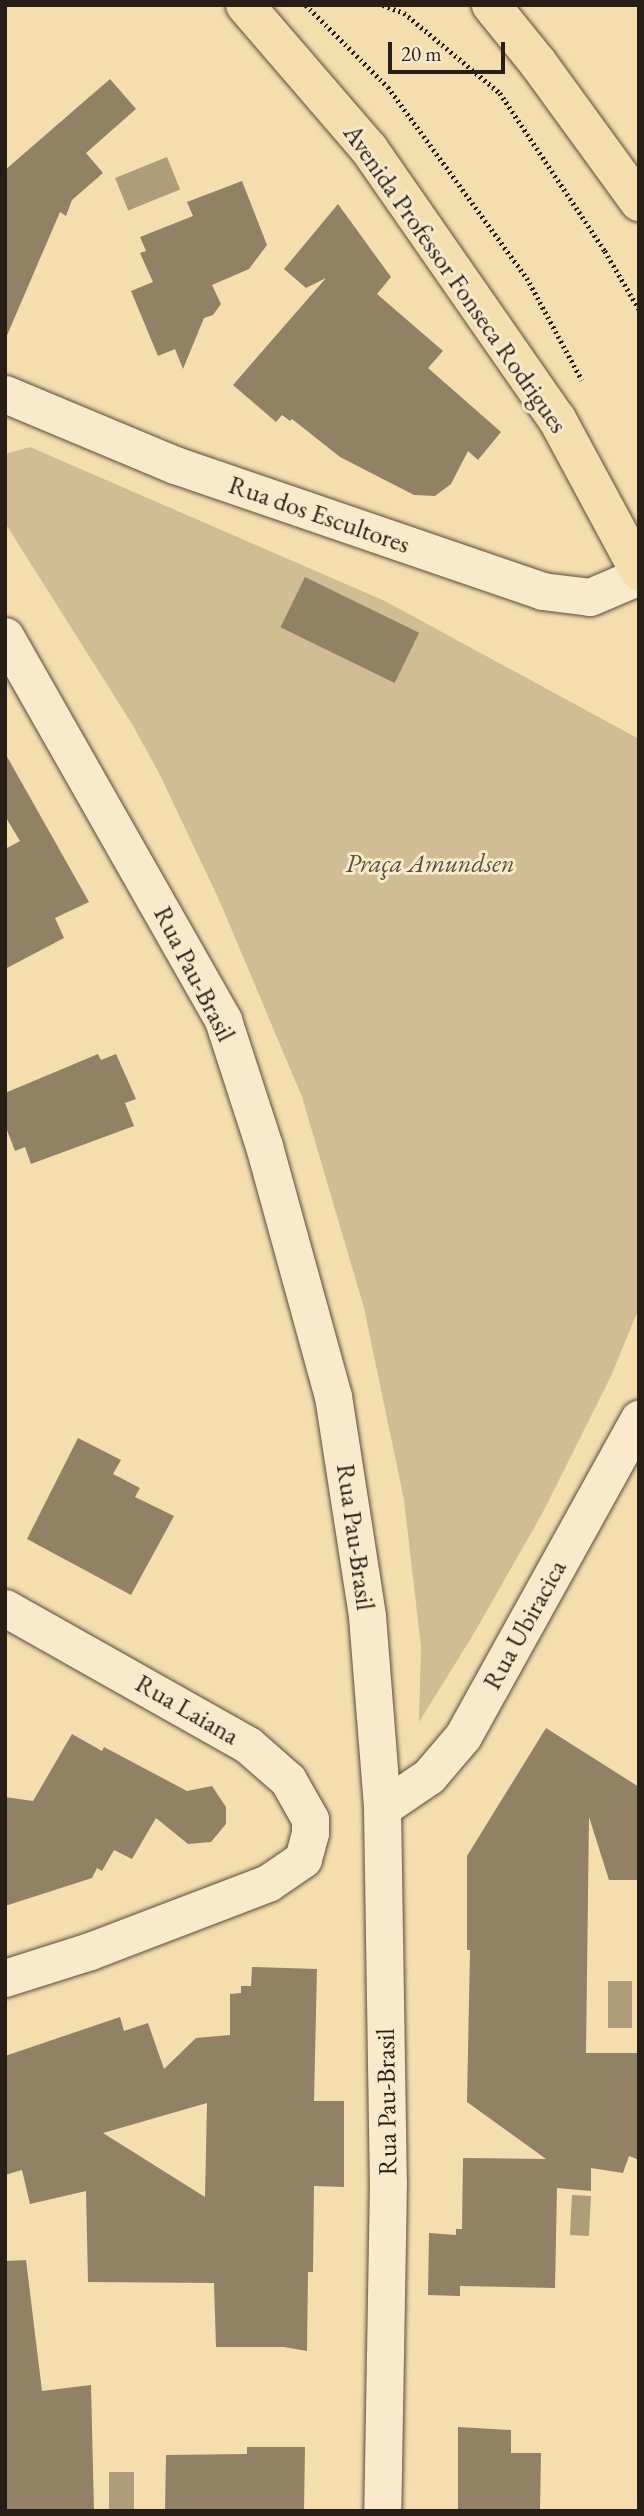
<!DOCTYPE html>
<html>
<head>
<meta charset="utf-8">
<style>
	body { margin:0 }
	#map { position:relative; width:644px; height:2516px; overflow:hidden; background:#f4deae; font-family:"EB Garamond",serif }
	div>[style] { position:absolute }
	.green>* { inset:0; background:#d1bd94 }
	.water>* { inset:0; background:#ae9d7a; transform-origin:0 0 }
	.building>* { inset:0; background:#928265; transform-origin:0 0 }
	.path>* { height:4.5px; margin-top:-2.25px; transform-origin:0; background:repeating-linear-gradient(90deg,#271e16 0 2px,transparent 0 5.5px) }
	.roads { filter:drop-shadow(0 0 2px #5a4e3c) drop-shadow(0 0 2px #5a4e3c) }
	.minor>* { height:37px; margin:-18.5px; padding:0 18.5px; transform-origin:18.5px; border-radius:18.5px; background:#f8eaca }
	.trunk>* { height:38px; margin:-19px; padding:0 19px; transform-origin:19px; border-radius:19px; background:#f4deae }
	span { translate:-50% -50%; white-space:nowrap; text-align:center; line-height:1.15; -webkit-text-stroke:6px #f8eaca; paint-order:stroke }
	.street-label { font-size:26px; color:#271e16 }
	.park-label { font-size:26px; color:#5a4e3c; font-style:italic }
	.frame { position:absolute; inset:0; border:7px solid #271e16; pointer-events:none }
	.scale { position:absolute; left:388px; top:42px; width:117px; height:32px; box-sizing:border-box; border:4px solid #271e16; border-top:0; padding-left:9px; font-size:21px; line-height:24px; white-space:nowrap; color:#271e16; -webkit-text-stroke:5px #f8eaca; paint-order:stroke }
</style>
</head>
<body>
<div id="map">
	<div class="green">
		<i style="clip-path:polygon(30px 447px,385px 601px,639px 739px,639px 1308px,611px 1376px,542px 1514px,473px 1635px,419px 1722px,421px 1647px,404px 1500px,364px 1308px,302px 1097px,220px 902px,160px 775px,132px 724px,5px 523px,5px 454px)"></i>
	</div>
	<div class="water">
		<i style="left:167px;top:157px;width:35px;height:56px;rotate:68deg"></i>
		<i style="left:608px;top:1981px;width:24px;height:47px"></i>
		<i style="left:572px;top:2195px;width:19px;height:40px;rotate:3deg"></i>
		<i style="left:134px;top:2472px;width:39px;height:25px;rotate:90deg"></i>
	</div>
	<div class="building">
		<i style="clip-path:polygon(110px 79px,136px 109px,86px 153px,103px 173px,72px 200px,66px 216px,60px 212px,5px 340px,5px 170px)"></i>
		<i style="clip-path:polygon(242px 181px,267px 245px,249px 269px,212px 285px,221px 304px,213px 315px,204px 318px,183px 369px,175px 349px,158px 356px,131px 291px,153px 282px,140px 253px,146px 251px,140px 237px,193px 216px,187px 202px)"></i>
		<i style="clip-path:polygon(338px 204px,391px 277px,377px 294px,443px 351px,428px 368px,501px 432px,478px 460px,468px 451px,451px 484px,435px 496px,414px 495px,340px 457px,292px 419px,290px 421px,282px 415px,276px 422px,233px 385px,326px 278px,306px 288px,284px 269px)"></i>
		<i style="left:305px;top:577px;width:127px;height:56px;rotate:26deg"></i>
		<i style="clip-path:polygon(5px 753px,89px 902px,55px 918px,64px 938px,5px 969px,5px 849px,20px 841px,5px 816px)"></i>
		<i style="clip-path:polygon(98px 1054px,101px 1060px,116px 1054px,136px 1099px,125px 1103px,134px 1126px,31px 1164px,25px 1147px,15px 1151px,5px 1125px,5px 1093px)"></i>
		<i style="clip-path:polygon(78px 1438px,121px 1460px,113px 1474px,140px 1488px,135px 1497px,174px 1516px,131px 1595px,27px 1539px)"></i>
		<i style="clip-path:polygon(546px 1728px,639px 1787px,639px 1880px,609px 1880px,589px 1817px,586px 2053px,639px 2053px,639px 2160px,629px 2156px,623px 2173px,591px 2168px,591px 2191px,557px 2188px,555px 2288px,460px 2286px,460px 2296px,428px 2295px,429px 2233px,456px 2235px,456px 2229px,462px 2229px,463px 2158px,546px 2159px,467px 2102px,470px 1950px,467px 1950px,467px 1856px)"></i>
		<i style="clip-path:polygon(72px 1734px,102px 1751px,104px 1747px,187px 1791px,212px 1786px,226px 1807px,226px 1824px,211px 1842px,188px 1844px,156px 1818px,132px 1859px,114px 1850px,102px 1871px,97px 1868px,92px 1878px,5px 1906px,5px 1797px,33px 1801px)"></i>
		<i style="clip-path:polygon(evenodd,252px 1967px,317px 1969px,314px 2101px,344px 2101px,344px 2187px,314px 2186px,313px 2272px,308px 2272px,307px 2351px,284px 2347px,216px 2347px,214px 2283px,88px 2282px,86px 2191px,30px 2204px,22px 2170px,5px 2175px,5px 2056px,120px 2017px,124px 2031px,148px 2023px,164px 2069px,196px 2038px,230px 2035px,230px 1994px,241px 1993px,241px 1986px,251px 1986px,252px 1967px,207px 2103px,205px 2197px,103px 2133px,207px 2103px)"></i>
		<i style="clip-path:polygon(26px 2260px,42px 2391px,91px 2385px,94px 2511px,5px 2511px,5px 2261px)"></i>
		<i style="clip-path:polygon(458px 2427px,511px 2430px,511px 2453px,541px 2453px,540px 2511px,458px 2511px)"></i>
		<i style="clip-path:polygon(247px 2447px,305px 2447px,304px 2511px,165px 2511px,166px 2455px,247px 2454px)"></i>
	</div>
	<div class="path">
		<i style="left:306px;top:5px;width:116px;rotate:45deg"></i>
		<i style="left:388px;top:87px;width:236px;rotate:54deg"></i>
		<i style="left:527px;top:278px;width:116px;rotate:61.7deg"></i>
		<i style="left:383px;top:5px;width:22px;rotate:21deg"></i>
		<i style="left:404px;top:13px;width:125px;rotate:39.8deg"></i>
		<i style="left:500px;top:93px;width:190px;rotate:56.4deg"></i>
		<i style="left:605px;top:251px;width:67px;rotate:59.6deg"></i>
	</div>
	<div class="roads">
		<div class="minor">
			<i style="left:5px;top:394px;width:184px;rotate:22.7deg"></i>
			<i style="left:175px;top:465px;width:388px;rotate:18.9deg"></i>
			<i style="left:542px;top:591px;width:48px;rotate:7.1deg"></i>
			<i style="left:590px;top:597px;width:53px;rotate:-23.2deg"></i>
			<i style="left:5px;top:636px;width:442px;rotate:60.4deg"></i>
			<i style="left:223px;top:1020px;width:133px;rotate:72deg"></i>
			<i style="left:264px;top:1146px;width:259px;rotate:74.6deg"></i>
			<i style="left:333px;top:1396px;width:223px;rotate:81.2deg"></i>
			<i style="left:367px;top:1616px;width:193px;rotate:85.5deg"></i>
			<i style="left:382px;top:1808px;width:374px;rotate:89.1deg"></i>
			<i style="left:388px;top:2182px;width:329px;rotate:91deg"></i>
			<i style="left:5px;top:1608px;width:279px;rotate:29.4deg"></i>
			<i style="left:248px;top:1745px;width:53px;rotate:41.2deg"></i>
			<i style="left:288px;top:1780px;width:45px;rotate:60.6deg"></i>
			<i style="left:310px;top:1819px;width:14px;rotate:90deg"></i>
			<i style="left:310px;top:1833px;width:27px;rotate:105deg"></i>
			<i style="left:303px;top:1859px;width:42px;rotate:145.6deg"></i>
			<i style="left:268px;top:1883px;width:191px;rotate:159.1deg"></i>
			<i style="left:90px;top:1951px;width:89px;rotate:162.4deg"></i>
			<i style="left:382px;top:1808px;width:57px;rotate:-34.2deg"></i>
			<i style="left:429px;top:1776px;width:52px;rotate:-49.6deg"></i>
			<i style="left:463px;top:1736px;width:363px;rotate:-61deg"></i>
		</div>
		<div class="trunk">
			<i style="left:245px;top:5px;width:190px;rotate:49.3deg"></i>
			<i style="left:369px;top:149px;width:329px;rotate:55.2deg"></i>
			<i style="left:557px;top:419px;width:173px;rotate:61.7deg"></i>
			<i style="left:491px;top:5px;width:75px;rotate:51deg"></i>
			<i style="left:538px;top:63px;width:172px;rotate:54deg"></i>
		</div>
	</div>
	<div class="street-label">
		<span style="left:455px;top:279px;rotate:55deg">Avenida Professor Fonseca Rodrigues</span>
		<span style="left:319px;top:515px;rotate:19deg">Rua dos Escultores</span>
		<span style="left:194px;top:974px;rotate:63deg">Rua Pau-Brasil</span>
		<span style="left:355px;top:1537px;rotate:82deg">Rua Pau-Brasil</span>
		<span style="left:525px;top:1625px;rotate:-61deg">Rua Ubiracica</span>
		<span style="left:187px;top:1710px;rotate:30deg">Rua Laiana</span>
		<span style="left:387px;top:2102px;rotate:-91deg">Rua Pau-Brasil</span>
	</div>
	<div class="park-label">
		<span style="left:430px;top:864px">Praça Amundsen</span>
	</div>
	<div class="frame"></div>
	<div class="scale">20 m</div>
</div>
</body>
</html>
